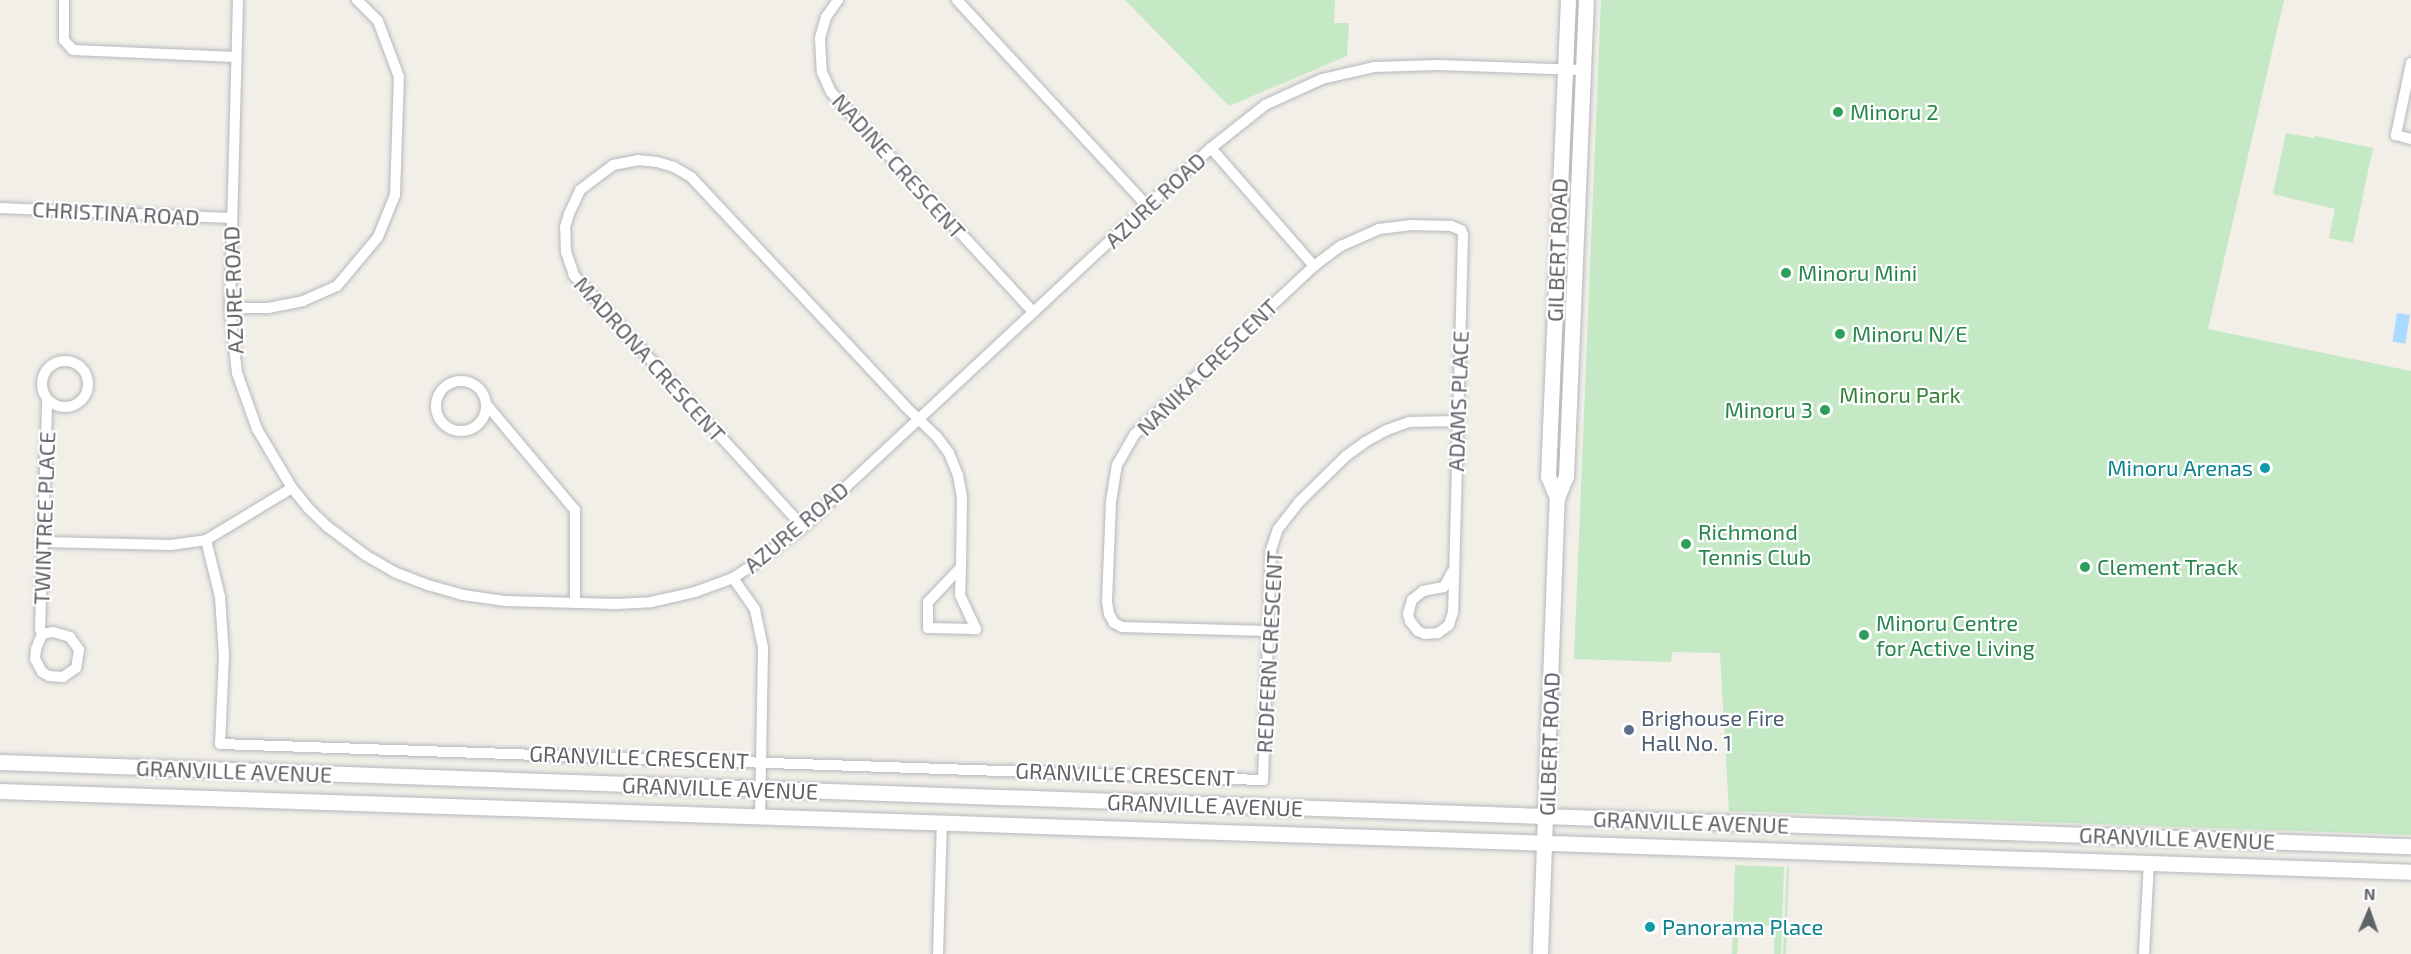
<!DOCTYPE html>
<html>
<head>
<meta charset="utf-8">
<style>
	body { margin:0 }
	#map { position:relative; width:2411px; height:954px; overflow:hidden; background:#f1efe8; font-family:"Exo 2",sans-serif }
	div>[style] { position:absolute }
	.green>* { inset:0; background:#c5e8c5 }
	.water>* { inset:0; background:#aadaff; transform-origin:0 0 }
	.roads { filter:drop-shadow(0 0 2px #b5b8bc) drop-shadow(0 0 2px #b5b8bc) }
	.street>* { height:10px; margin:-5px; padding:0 5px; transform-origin:5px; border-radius:5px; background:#fff }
	.street>.ring { margin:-5px; padding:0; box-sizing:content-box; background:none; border:10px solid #fff; border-radius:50% }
	.secondary>* { height:15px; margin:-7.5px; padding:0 7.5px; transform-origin:7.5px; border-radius:7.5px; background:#fff }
	.dots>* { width:16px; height:16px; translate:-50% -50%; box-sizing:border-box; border:3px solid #fff; border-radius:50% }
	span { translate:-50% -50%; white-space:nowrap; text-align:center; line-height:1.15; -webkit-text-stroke:4.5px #fff; paint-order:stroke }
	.leisure-label { font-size:22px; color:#27864d }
	.left { translate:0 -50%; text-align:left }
	.right { translate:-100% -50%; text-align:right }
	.street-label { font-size:22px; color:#5f6368 }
	.park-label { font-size:22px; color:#348238 }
	.culture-label { font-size:22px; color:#0d838f }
	.service-label { font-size:22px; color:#4e5e75 }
	.north { position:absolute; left:2339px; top:882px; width:60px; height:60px; -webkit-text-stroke:4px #fff; paint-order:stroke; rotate:2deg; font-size:16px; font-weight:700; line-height:24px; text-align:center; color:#5f6368 }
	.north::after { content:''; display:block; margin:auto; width:21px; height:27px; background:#5f6368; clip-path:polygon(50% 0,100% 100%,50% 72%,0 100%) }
</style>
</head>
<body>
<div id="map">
	<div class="green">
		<i style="clip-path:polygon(1125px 0,1335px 0,1334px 23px,1349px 23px,1347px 56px,1229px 106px)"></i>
		<i style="clip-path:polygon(1601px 0,2284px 0,2208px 329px,2411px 371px,2411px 835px,1729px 811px,1720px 653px,1672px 652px,1671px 662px,1574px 659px)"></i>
		<i style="clip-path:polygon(2286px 133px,2314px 138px,2315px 136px,2373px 148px,2353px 243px,2329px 238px,2335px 209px,2273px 194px)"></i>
		<i style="clip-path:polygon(1735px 865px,1784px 867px,1781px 954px,1774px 954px,1775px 926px,1739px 925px,1737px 954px,1732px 954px)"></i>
		<i style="clip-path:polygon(1787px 867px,1789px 867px,1786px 954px,1783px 954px)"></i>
	</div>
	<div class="water">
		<i style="left:2397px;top:313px;width:13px;height:29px;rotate:9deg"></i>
	</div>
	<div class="roads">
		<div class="street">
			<i style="left:64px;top:0;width:40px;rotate:90deg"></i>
			<i style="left:64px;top:40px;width:13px;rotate:48deg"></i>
			<i style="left:73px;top:50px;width:163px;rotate:2.5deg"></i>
			<i style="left:238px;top:0;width:308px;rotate:91.5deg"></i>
			<i style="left:230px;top:308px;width:65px;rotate:83.9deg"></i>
			<i style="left:237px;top:373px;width:59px;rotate:70.3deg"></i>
			<i style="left:257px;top:429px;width:69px;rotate:59.3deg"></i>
			<i style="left:292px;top:488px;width:26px;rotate:51deg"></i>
			<i style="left:308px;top:508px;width:28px;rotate:44deg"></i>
			<i style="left:328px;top:527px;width:46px;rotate:37.1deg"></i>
			<i style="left:365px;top:555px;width:34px;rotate:30deg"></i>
			<i style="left:394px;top:572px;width:36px;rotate:21deg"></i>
			<i style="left:428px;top:585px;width:36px;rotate:16deg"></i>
			<i style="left:463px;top:595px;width:42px;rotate:8.1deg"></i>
			<i style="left:505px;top:601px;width:112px;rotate:1.5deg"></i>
			<i style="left:617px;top:604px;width:34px;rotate:-3deg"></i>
			<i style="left:651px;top:602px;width:45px;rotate:-12.8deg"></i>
			<i style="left:695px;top:592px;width:40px;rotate:-20.2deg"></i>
			<i style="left:733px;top:578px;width:24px;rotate:-33deg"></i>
			<i style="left:753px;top:565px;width:63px;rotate:-37.2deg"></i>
			<i style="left:803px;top:527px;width:471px;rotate:-43deg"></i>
			<i style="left:1147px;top:206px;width:86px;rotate:-42.2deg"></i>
			<i style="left:1211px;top:148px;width:69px;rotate:-38.5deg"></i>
			<i style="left:1265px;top:105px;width:63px;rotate:-24.5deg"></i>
			<i style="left:1322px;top:79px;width:53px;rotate:-13deg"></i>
			<i style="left:1374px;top:67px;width:63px;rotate:-1.8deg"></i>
			<i style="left:1437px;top:65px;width:146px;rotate:2deg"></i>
			<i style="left:838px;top:0;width:21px;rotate:125deg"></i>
			<i style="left:826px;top:17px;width:22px;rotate:106deg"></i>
			<i style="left:820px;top:38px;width:34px;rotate:87deg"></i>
			<i style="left:822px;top:72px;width:22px;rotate:66deg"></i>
			<i style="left:831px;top:92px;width:299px;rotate:47.4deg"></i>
			<i style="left:957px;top:0;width:280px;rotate:47.3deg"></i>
			<i style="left:2411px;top:63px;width:74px;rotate:101.8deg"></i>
			<i style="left:2396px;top:135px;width:16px;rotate:15deg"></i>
			<i style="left:1211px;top:148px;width:157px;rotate:48.9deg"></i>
			<i style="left:0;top:208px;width:231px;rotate:2.5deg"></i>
			<i style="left:230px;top:308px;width:38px"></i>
			<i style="left:268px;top:308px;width:36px;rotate:-11deg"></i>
			<i style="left:303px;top:301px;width:37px;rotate:-24deg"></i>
			<i style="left:337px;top:286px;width:64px;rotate:-50.1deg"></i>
			<i style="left:378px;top:237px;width:45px;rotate:-68deg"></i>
			<i style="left:395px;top:195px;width:118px;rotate:-88.1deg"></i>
			<i style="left:399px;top:77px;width:60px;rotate:-110.6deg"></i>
			<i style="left:378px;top:21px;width:30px;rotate:-135deg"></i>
			<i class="ring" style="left:42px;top:361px;width:36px;height:36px"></i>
			<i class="ring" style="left:436px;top:381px;width:40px;height:40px"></i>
			<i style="left:486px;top:404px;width:138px;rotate:50deg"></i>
			<i style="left:575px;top:510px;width:93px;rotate:90deg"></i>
			<i style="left:803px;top:527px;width:341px;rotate:-132.3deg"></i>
			<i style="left:574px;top:275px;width:24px;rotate:-109deg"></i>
			<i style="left:566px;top:252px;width:25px;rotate:-92deg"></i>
			<i style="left:565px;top:227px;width:14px;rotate:-73deg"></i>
			<i style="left:569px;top:214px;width:26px;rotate:-65deg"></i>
			<i style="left:580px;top:190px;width:41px;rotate:-37.1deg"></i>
			<i style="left:613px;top:165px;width:25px;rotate:-11deg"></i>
			<i style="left:638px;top:160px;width:19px;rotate:6deg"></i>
			<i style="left:657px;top:162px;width:18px;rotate:16deg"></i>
			<i style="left:674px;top:167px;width:20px;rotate:30deg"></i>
			<i style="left:691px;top:177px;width:312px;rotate:46.9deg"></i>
			<i style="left:904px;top:405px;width:46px;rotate:44.1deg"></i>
			<i style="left:937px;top:437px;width:20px;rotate:53deg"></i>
			<i style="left:949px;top:453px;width:24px;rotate:68deg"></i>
			<i style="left:958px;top:475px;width:22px;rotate:80deg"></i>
			<i style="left:962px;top:497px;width:70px;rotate:90.8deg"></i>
			<i style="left:206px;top:540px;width:59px;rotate:76.2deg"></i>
			<i style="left:220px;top:597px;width:59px;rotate:86.1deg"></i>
			<i style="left:224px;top:656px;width:88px;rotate:92.6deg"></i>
			<i style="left:220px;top:744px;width:1044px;rotate:1.98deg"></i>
			<i style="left:1263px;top:780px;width:230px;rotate:-88deg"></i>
			<i style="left:1271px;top:550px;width:22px;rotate:-72deg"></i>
			<i style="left:1278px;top:529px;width:34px;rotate:-52deg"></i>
			<i style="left:1299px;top:502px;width:66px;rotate:-44.4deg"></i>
			<i style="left:1346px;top:456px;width:24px;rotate:-36deg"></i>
			<i style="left:1365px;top:442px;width:25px;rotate:-29deg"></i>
			<i style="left:1387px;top:430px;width:23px;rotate:-20deg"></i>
			<i style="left:1409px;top:422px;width:48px;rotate:-1.2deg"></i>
			<i style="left:43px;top:542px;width:128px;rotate:1.3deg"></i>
			<i style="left:171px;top:545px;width:35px;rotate:-8deg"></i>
			<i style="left:206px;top:540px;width:100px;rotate:-31.2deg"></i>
			<i style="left:961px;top:567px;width:28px;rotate:92deg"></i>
			<i style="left:960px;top:595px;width:38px;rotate:65deg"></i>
			<i style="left:976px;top:629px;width:48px;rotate:-178.8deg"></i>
			<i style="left:928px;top:628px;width:26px;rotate:-90deg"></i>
			<i style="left:928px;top:602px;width:48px;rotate:-46.7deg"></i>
			<i style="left:733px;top:578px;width:39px;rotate:55deg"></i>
			<i style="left:755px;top:610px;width:39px;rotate:78deg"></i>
			<i style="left:763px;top:648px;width:167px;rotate:91deg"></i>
			<i style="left:1268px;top:631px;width:146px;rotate:-178.4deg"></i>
			<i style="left:1122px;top:627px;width:9px;rotate:-153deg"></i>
			<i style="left:1114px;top:623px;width:10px;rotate:-119deg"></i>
			<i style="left:1109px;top:614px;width:13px;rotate:-99deg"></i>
			<i style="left:1107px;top:601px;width:99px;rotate:-87.7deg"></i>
			<i style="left:1111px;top:502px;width:37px;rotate:-81deg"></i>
			<i style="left:1117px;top:465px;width:34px;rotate:-60deg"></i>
			<i style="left:1134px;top:435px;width:247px;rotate:-43.2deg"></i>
			<i style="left:1314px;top:266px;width:34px;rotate:-37deg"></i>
			<i style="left:1341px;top:246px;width:42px;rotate:-24.1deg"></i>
			<i style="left:1379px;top:229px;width:31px;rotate:-7deg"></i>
			<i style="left:1410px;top:225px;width:41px;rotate:1.4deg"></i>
			<i style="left:1451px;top:226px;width:11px;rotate:22deg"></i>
			<i style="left:1461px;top:230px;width:5px;rotate:68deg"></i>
			<i style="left:1463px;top:235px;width:377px;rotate:91.5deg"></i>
			<i style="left:1453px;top:612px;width:14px;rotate:107deg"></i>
			<i style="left:1449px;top:625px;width:14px;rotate:144deg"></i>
			<i style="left:1438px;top:633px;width:13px;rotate:176deg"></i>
			<i style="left:1425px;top:634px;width:8px;rotate:-157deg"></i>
			<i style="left:1418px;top:631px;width:13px;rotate:-129deg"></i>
			<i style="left:1410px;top:621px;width:7px;rotate:-106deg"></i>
			<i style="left:1408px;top:614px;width:15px;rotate:-74deg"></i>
			<i style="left:1412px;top:600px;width:14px;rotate:-39deg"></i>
			<i style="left:1423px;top:591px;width:21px;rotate:-11deg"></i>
			<i style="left:1444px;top:587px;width:17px;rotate:-62deg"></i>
			<i style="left:53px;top:632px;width:18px;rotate:16deg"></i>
			<i style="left:70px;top:637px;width:16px;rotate:55deg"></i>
			<i style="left:79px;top:650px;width:18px;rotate:99deg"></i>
			<i style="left:76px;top:668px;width:16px;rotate:145deg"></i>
			<i style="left:63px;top:677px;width:14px;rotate:-176deg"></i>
			<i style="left:49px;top:676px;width:8px;rotate:-150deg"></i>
			<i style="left:42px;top:672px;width:15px;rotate:-118deg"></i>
			<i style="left:35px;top:659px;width:10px;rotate:-84deg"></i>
			<i style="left:36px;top:649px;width:16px;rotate:-68deg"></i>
			<i style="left:42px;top:634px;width:11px;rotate:-10deg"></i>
			<i style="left:42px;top:634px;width:5px;rotate:-112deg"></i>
			<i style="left:40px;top:629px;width:228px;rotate:-88.2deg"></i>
			<i style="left:938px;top:954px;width:131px;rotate:-88.3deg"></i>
			<i style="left:2144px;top:954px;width:91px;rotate:-86.9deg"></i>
		</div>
		<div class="secondary">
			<i style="left:1557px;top:498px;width:24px;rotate:-112deg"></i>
			<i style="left:1548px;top:476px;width:476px;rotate:-87.6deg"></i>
			<i style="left:0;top:762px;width:2412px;rotate:2deg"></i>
			<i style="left:0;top:791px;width:2412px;rotate:1.92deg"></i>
			<i style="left:1540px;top:954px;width:456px;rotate:-87.9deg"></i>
			<i style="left:1557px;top:498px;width:24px;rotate:-68deg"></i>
			<i style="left:1566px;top:476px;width:476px;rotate:-87.6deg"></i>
		</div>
	</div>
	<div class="dots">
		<i style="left:1838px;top:112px;background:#2e9e5b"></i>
		<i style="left:1786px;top:273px;background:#2e9e5b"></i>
		<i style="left:1840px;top:334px;background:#2e9e5b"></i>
		<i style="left:1825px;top:410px;background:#2e9e5b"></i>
		<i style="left:2265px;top:468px;background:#0f9aa8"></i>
		<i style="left:1686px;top:544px;background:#2e9e5b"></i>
		<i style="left:2085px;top:567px;background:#2e9e5b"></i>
		<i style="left:1864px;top:635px;background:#2e9e5b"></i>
		<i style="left:1629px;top:730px;background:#5c6f8a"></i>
		<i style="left:1650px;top:927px;background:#0f9aa8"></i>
	</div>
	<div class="leisure-label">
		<span class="left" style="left:1850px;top:112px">Minoru 2</span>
		<span class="left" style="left:1798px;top:273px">Minoru Mini</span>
		<span class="left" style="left:1852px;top:334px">Minoru N/E</span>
		<span class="right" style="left:1813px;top:410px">Minoru 3</span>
		<span class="left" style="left:1698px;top:544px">Richmond<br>Tennis Club</span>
		<span class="left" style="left:2097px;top:567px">Clement Track</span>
		<span class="left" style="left:1876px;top:635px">Minoru Centre<br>for Active Living</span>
	</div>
	<div class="street-label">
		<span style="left:899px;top:166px;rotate:48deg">NADINE CRESCENT</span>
		<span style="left:1155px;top:200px;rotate:-43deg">AZURE ROAD</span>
		<span style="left:116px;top:213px;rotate:3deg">CHRISTINA ROAD</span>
		<span style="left:1557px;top:250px;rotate:-88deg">GILBERT ROAD</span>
		<span style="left:233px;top:290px;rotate:-92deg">AZURE ROAD</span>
		<span style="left:650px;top:359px;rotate:48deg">MADRONA CRESCENT</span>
		<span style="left:1207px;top:367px;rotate:-44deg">NANIKA CRESCENT</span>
		<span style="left:1458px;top:401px;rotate:-88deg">ADAMS PLACE</span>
		<span style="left:44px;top:518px;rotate:-88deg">TWINTREE PLACE</span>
		<span style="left:796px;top:527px;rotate:-40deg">AZURE ROAD</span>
		<span style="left:1269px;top:652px;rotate:-87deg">REDFERN CRESCENT</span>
		<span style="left:1549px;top:744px;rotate:-88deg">GILBERT ROAD</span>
		<span style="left:639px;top:757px;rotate:2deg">GRANVILLE CRESCENT</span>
		<span style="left:234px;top:771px;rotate:2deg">GRANVILLE AVENUE</span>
		<span style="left:1125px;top:774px;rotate:2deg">GRANVILLE CRESCENT</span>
		<span style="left:720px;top:788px;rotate:2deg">GRANVILLE AVENUE</span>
		<span style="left:1205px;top:805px;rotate:2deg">GRANVILLE AVENUE</span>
		<span style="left:1691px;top:822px;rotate:2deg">GRANVILLE AVENUE</span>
		<span style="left:2177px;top:838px;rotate:2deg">GRANVILLE AVENUE</span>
	</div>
	<div class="park-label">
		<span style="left:1900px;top:395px">Minoru Park</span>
	</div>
	<div class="culture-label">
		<span class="right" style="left:2253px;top:468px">Minoru Arenas</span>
		<span class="left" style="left:1662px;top:927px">Panorama Place</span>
	</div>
	<div class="service-label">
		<span class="left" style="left:1641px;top:730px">Brighouse Fire<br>Hall No. 1</span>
	</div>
	<div class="north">N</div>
</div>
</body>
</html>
